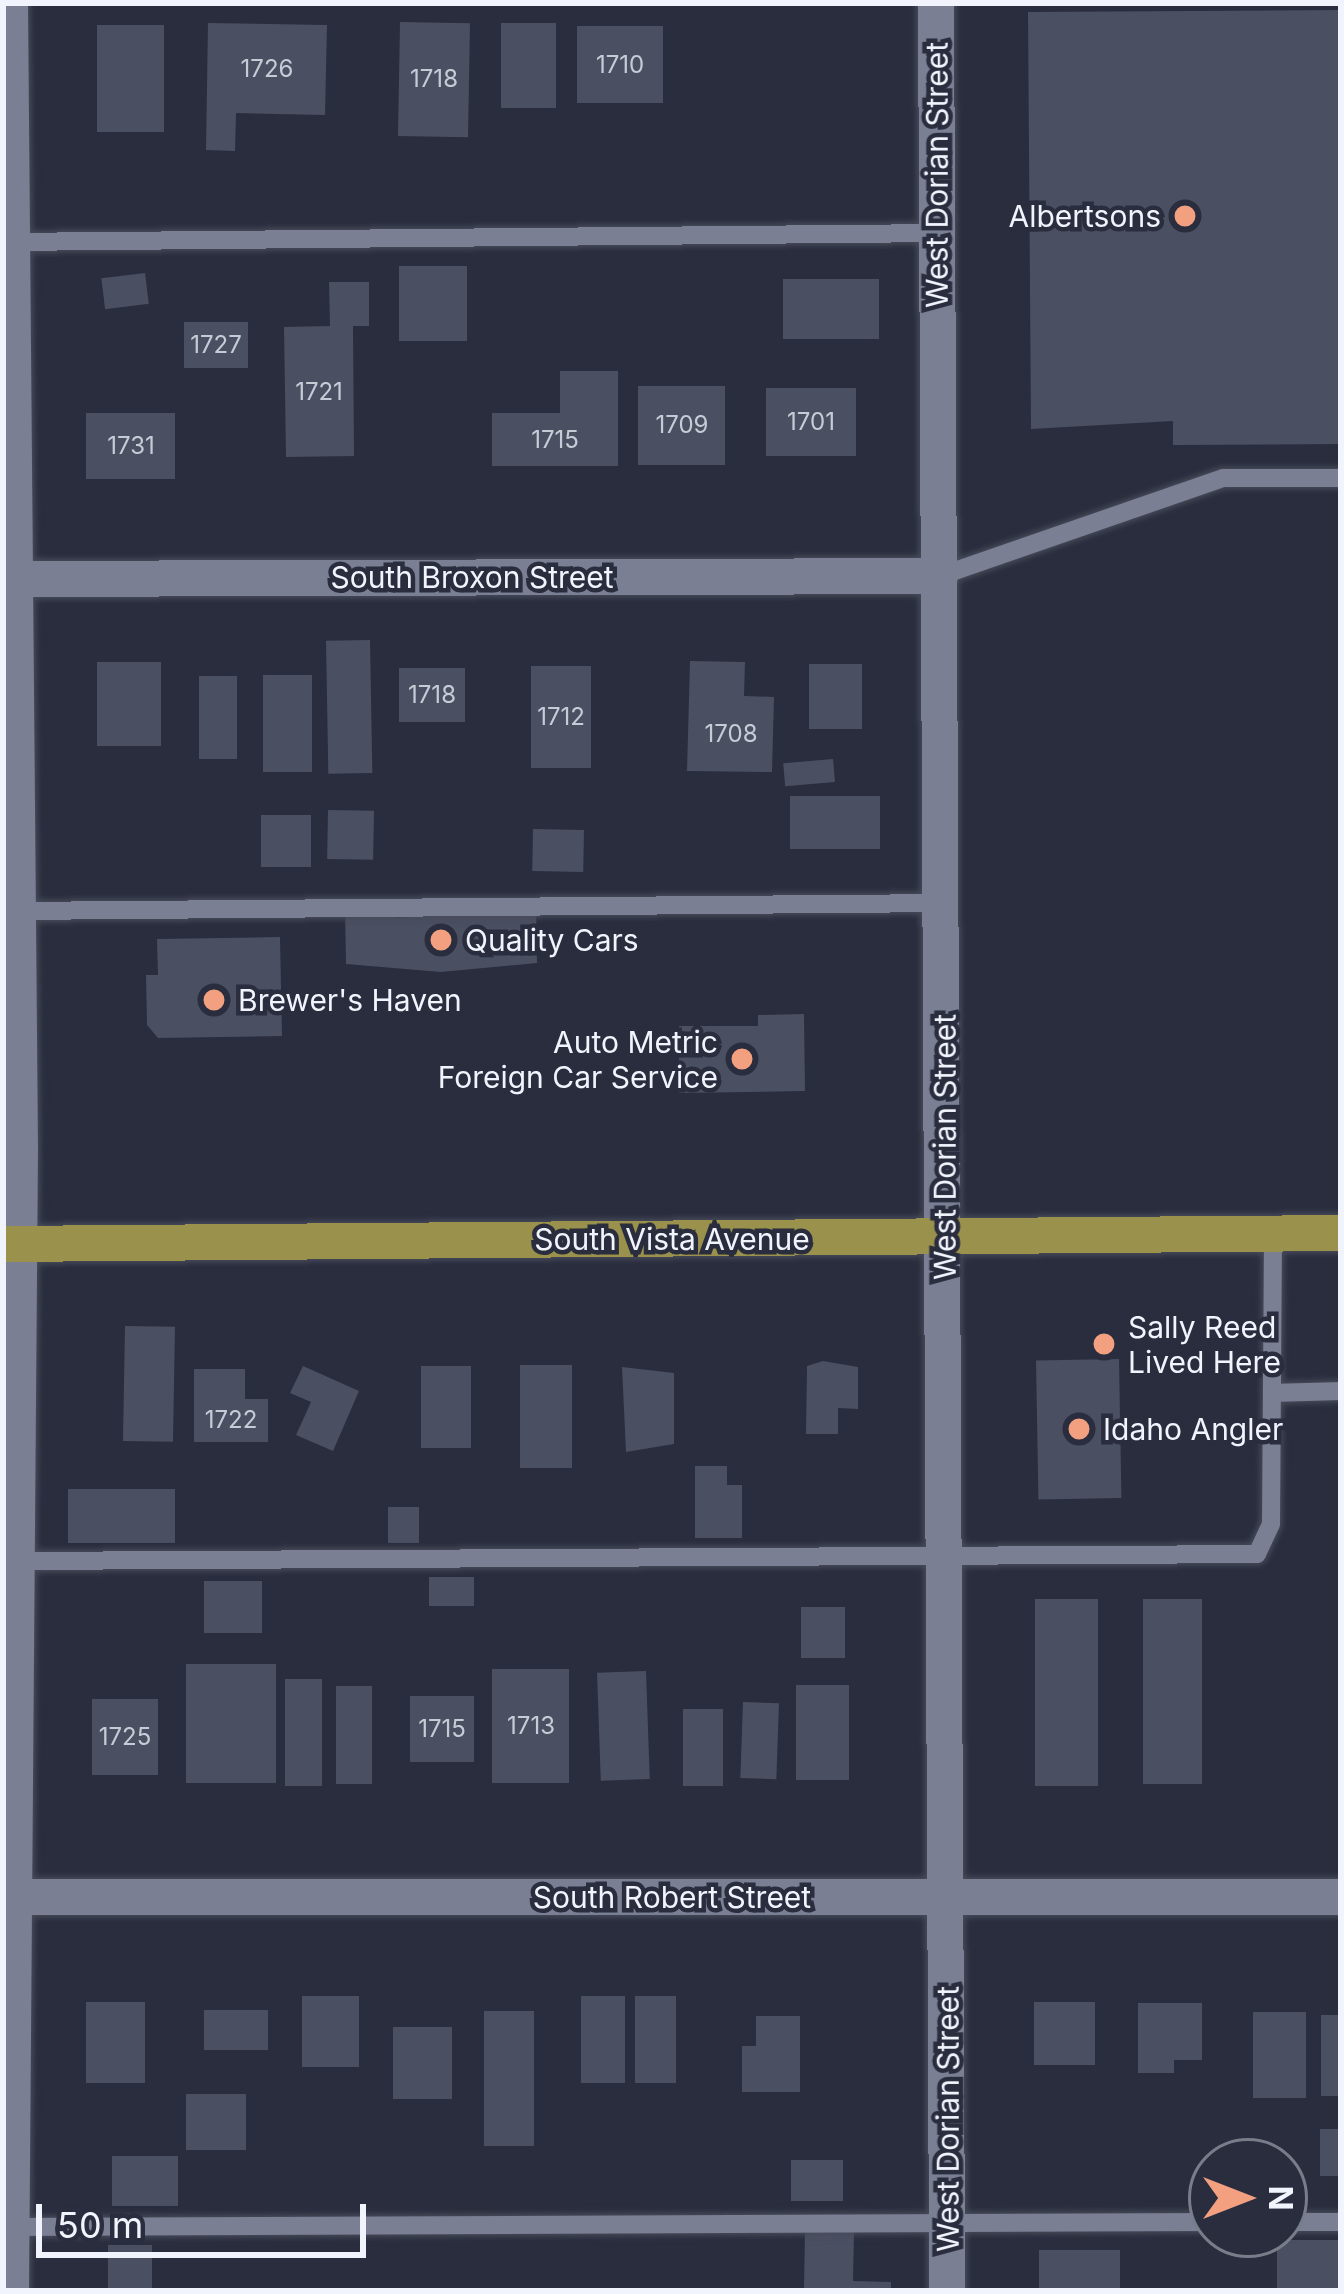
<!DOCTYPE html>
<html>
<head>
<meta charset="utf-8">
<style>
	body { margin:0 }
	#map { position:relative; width:1344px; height:2294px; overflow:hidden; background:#292d3e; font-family:Inter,sans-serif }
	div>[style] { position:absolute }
	.building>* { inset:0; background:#4a4f62; transform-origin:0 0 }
	.roads { filter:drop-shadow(0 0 3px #484b59) drop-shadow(0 0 3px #484b59) }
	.service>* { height:18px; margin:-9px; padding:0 9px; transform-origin:9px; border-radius:9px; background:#7a7f94 }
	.minor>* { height:36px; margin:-18px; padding:0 18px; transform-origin:18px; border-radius:18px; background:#7a7f94 }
	.primary>* { height:36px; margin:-18px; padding:0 18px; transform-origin:18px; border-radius:18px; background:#9a914c }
	.dots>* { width:33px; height:33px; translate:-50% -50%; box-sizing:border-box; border:6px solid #292d3e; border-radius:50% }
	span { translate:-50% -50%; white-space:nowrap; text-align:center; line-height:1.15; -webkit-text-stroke:9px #292d3e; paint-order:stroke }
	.number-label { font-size:24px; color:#c7cbd6 }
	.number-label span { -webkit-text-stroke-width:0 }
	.street-label { font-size:30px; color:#f1f4fd }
	.poi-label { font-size:30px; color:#f1f4fd }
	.right { translate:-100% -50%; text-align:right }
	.left { translate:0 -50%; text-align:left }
	.frame { position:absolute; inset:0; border:6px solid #f1f4fd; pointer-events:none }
	.north { position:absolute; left:1188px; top:2138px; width:120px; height:120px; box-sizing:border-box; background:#292d3e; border:3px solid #797d8a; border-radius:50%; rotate:90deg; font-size:33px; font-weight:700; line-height:48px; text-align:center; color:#f1f4fd }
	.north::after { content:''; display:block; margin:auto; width:42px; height:54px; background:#f2a080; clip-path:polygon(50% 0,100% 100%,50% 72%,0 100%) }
	.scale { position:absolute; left:36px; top:2204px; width:330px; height:54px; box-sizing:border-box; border:6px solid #f1f4fd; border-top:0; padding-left:15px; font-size:36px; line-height:42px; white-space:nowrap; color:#f1f4fd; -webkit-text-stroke:9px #292d3e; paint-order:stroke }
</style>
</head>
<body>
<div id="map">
	<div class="building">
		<i style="clip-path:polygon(1341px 10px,1341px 444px,1173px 445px,1173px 421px,1031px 429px,1028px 12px)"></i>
		<i style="left:400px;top:22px;width:70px;height:114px;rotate:1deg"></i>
		<i style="clip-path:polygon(208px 23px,327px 25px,325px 115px,236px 113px,235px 151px,206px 150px)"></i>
		<i style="left:501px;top:23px;width:55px;height:85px"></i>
		<i style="left:97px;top:25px;width:67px;height:107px"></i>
		<i style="left:577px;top:26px;width:86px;height:77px"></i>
		<i style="left:399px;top:266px;width:68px;height:75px"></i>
		<i style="left:145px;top:273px;width:31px;height:44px;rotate:83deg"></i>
		<i style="left:783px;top:279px;width:96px;height:60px"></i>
		<i style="clip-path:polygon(329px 282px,369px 282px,369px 326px,353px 326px,354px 456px,286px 457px,284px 327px,330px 326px)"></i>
		<i style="left:184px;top:322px;width:64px;height:46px"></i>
		<i style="clip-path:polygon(560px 371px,618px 371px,618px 466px,492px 466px,492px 413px,560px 413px)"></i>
		<i style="left:638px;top:386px;width:87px;height:79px"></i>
		<i style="left:766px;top:388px;width:90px;height:68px"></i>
		<i style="left:86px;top:413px;width:89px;height:66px"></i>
		<i style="left:370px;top:640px;width:133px;height:44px;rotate:89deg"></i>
		<i style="clip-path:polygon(690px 661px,745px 662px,744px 696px,774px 697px,772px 772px,687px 771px)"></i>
		<i style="left:97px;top:662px;width:64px;height:84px"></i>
		<i style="left:809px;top:664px;width:53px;height:65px"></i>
		<i style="left:531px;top:666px;width:60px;height:102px"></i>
		<i style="left:399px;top:668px;width:66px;height:54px"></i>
		<i style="left:263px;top:675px;width:49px;height:97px"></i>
		<i style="left:199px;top:676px;width:38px;height:83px"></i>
		<i style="left:833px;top:759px;width:23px;height:50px;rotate:85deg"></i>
		<i style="left:790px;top:796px;width:90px;height:53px"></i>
		<i style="left:328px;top:810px;width:46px;height:49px;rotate:1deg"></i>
		<i style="left:261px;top:815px;width:50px;height:52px"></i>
		<i style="left:533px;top:829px;width:51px;height:42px;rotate:1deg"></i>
		<i style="clip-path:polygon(536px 907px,537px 963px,441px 972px,346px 964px,345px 910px,398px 909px,398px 918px)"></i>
		<i style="clip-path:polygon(280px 937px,282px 1036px,158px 1038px,147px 1025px,146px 975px,158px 975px,157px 939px)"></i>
		<i style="clip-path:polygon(804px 1014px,805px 1091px,679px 1093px,679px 1026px,758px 1026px,758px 1015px)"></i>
		<i style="left:125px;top:1326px;width:50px;height:115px;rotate:1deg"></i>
		<i style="left:1119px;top:1359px;width:139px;height:83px;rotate:89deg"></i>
		<i style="clip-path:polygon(823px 1361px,858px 1367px,858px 1409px,838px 1408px,838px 1434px,806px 1434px,807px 1366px)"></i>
		<i style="left:572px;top:1365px;width:103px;height:52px;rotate:90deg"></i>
		<i style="clip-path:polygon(303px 1366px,359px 1391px,333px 1451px,296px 1435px,311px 1402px,290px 1393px)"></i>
		<i style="left:421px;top:1366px;width:50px;height:82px"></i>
		<i style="clip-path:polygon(622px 1367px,674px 1373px,674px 1444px,626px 1452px)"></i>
		<i style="clip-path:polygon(194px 1369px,245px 1369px,245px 1399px,268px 1399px,268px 1442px,194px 1442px)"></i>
		<i style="clip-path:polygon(695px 1466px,727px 1466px,727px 1485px,742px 1485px,742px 1538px,695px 1538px)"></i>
		<i style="left:68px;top:1489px;width:107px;height:54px"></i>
		<i style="left:388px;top:1507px;width:31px;height:36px"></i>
		<i style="left:429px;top:1577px;width:45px;height:29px"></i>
		<i style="left:204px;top:1581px;width:58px;height:52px"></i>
		<i style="left:1035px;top:1599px;width:63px;height:187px"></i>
		<i style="left:1143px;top:1599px;width:59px;height:185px"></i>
		<i style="left:801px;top:1607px;width:44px;height:51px"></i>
		<i style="left:186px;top:1664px;width:90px;height:119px"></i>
		<i style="left:492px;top:1669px;width:77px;height:114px"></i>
		<i style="left:646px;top:1671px;width:108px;height:49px;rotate:88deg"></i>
		<i style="left:285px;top:1679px;width:37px;height:107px"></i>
		<i style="left:796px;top:1685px;width:53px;height:95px"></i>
		<i style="left:336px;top:1686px;width:36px;height:98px"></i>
		<i style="left:410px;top:1696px;width:64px;height:66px"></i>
		<i style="left:92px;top:1699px;width:66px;height:76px"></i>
		<i style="left:743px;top:1702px;width:36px;height:76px;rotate:2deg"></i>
		<i style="left:683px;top:1709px;width:40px;height:77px"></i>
		<i style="left:302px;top:1996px;width:57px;height:71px"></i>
		<i style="left:581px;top:1996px;width:44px;height:87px"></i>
		<i style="left:635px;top:1996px;width:41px;height:87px"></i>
		<i style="left:86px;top:2002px;width:59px;height:81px"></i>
		<i style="left:1034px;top:2002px;width:61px;height:63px"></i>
		<i style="clip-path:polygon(1138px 2003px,1202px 2003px,1202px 2060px,1174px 2060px,1174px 2073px,1138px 2073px)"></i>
		<i style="left:204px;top:2010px;width:64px;height:40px"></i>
		<i style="left:484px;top:2011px;width:50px;height:135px"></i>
		<i style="left:1253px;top:2012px;width:53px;height:86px"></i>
		<i style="left:1321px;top:2015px;width:20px;height:81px"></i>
		<i style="clip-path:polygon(756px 2016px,800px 2016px,800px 2092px,742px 2092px,742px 2046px,756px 2046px)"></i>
		<i style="left:393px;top:2027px;width:59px;height:72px"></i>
		<i style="left:186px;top:2094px;width:60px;height:56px"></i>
		<i style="left:1320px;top:2129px;width:21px;height:47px"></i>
		<i style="left:112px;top:2156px;width:66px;height:50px"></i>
		<i style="left:791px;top:2160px;width:52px;height:41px"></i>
		<i style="clip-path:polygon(805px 2231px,854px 2232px,853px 2281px,891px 2282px,891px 2291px,804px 2288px)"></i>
		<i style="left:1277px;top:2240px;width:61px;height:51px"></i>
		<i style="left:108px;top:2245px;width:44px;height:46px"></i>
		<i style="left:1039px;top:2250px;width:81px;height:41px"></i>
	</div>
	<div class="roads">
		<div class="service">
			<i style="left:6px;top:242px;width:931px;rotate:-0.55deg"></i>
			<i style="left:940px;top:576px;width:299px;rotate:-19.1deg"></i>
			<i style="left:1223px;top:478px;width:118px"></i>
			<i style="left:14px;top:911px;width:929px;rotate:-0.49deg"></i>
			<i style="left:1272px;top:1393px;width:69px;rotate:-1.7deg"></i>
			<i style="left:14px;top:1561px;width:1243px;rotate:-0.32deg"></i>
			<i style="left:1257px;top:1554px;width:33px;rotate:-65deg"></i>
			<i style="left:1271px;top:1524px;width:290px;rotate:-89.6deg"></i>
			<i style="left:1284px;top:2222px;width:57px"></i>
			<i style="left:5px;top:2227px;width:1207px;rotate:-0.24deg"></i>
		</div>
		<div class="minor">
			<i style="left:10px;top:3px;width:1144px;rotate:89.5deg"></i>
			<i style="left:20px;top:1147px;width:1144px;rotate:90.45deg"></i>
			<i style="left:936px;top:3px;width:2288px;rotate:89.72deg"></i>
			<i style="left:3px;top:579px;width:937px;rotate:-0.18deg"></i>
			<i style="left:3px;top:1897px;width:1338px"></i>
		</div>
		<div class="primary">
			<i style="left:3px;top:1244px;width:1338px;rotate:-0.47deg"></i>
		</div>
	</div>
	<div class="dots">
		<i style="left:1185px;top:216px;background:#f2a080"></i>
		<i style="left:441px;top:940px;background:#f2a080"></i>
		<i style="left:214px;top:1000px;background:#f2a080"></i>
		<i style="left:742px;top:1059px;background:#f2a080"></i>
		<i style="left:1104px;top:1344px;background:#f2a080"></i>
		<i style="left:1079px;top:1429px;background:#f2a080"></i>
	</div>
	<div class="number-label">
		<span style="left:620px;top:65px">1710</span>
		<span style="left:267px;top:69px">1726</span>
		<span style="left:434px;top:79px">1718</span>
		<span style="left:216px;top:345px">1727</span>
		<span style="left:319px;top:392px">1721</span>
		<span style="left:811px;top:422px">1701</span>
		<span style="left:682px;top:425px">1709</span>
		<span style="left:555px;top:440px">1715</span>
		<span style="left:131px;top:446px">1731</span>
		<span style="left:432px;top:695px">1718</span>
		<span style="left:561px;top:717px">1712</span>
		<span style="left:731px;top:734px">1708</span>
		<span style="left:231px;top:1420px">1722</span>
		<span style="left:531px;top:1726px">1713</span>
		<span style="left:442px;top:1729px">1715</span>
		<span style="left:125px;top:1737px">1725</span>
	</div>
	<div class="street-label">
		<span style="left:937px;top:175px;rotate:-90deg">West Dorian Street</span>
		<span style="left:472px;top:577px">South Broxon Street</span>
		<span style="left:945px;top:1147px;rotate:-90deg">West Dorian Street</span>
		<span style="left:672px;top:1239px">South Vista Avenue</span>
		<span style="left:672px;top:1897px">South Robert Street</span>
		<span style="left:948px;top:2119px;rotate:-90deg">West Dorian Street</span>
	</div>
	<div class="poi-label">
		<span class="right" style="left:1161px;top:216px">Albertsons</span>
		<span class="left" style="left:465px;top:940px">Quality Cars</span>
		<span class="left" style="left:238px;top:1000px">Brewer's Haven</span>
		<span class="right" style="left:718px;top:1059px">Auto Metric<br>Foreign Car Service</span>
		<span class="left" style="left:1128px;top:1344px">Sally Reed<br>Lived Here</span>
		<span class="left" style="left:1103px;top:1429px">Idaho Angler</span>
	</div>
	<div class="frame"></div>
	<div class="north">N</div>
	<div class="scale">50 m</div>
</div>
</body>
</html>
